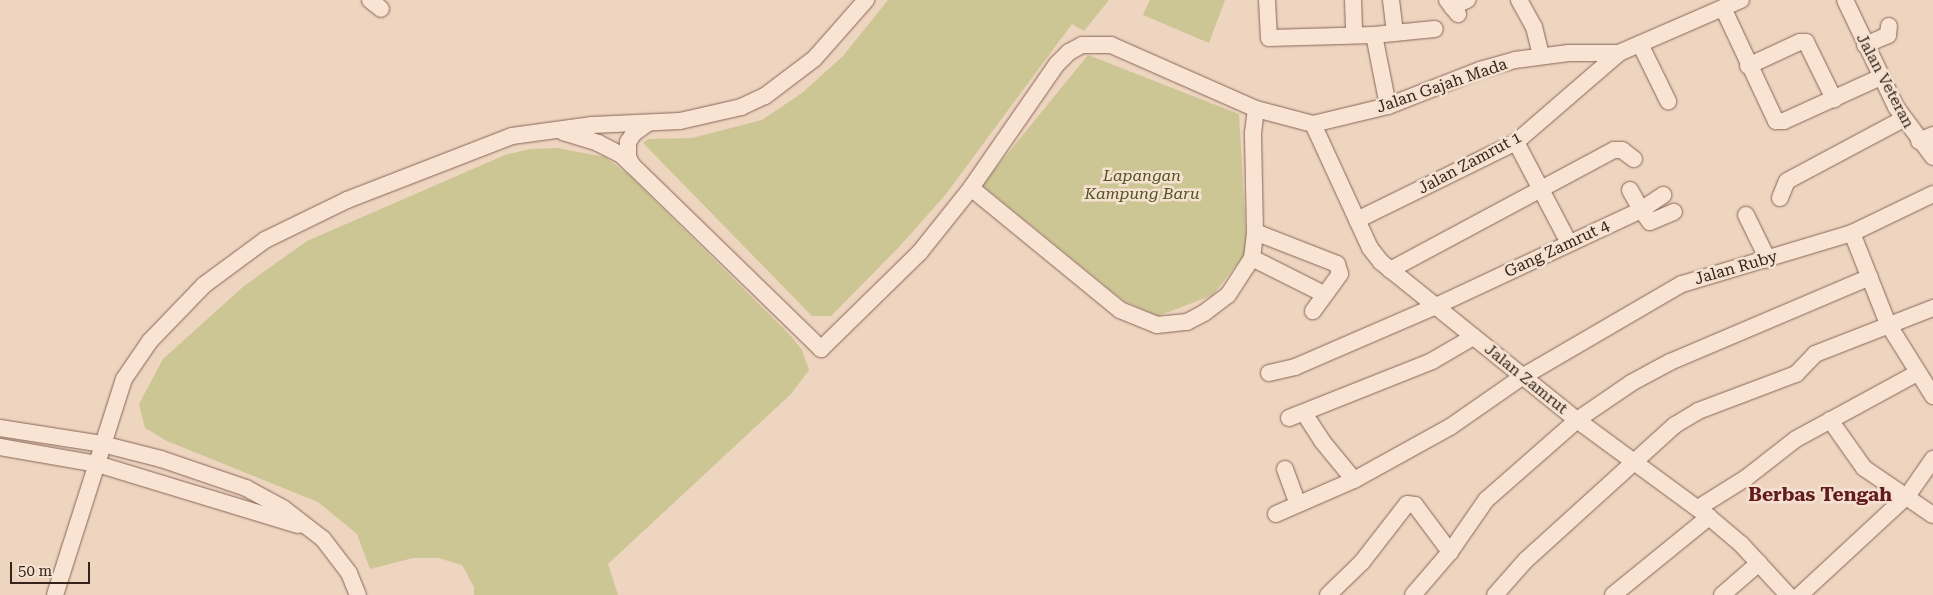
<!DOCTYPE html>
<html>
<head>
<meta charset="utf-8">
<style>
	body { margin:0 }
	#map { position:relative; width:1933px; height:595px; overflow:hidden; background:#eed5c0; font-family:"Roboto Serif",serif }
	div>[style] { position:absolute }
	.green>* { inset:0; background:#ccc594 }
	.roads { filter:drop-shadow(0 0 1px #876558) drop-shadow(0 0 1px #876558) }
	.minor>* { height:16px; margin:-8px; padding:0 8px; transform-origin:8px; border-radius:8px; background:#f9e4d3 }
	span { translate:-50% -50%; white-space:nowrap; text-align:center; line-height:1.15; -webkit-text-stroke:5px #f5e1cf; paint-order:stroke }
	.street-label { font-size:16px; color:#36231c }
	.park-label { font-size:16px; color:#525323; font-style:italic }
	.quarter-label { font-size:19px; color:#631c1e; font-weight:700 }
	.scale { position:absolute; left:10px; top:562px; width:80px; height:22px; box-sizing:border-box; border:2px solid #36231c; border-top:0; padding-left:6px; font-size:15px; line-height:18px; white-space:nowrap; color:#36231c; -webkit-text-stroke:4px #f5e1cf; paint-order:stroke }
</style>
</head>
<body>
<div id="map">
	<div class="green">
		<i style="clip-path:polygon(888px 0,1109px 0,1084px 31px,1072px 24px,946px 194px,900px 246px,831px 316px,812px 316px,643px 143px,648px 139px,692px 138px,762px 120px,802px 93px,843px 56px)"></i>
		<i style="clip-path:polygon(1150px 0,1225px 0,1209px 43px,1143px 15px)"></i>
		<i style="clip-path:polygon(1088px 55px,1239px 114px,1247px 251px,1213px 295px,1158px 316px,1124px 301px,982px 185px)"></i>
		<i style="clip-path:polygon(557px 148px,605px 157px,629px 175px,790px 335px,802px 350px,809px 370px,791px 394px,608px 564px,618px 595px,474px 595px,474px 587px,462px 565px,438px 558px,413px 558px,370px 569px,357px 534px,318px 502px,167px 441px,145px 428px,139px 404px,163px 359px,244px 286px,307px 241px,505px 155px,530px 149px)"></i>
	</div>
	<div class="roads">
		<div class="minor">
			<i style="left:370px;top:0;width:14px;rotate:39deg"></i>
			<i style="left:1267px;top:0;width:38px;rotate:87deg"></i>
			<i style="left:1269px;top:38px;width:105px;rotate:-1.6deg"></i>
			<i style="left:1374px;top:35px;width:72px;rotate:78.8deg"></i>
			<i style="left:1353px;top:0;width:35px;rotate:88deg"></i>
			<i style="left:1391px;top:0;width:33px;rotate:83deg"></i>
			<i style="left:1447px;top:0;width:18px;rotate:52deg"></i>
			<i style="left:1519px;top:0;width:31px;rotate:61deg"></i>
			<i style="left:1534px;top:27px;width:30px;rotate:76deg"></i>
			<i style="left:1845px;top:0;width:119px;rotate:64.5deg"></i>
			<i style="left:1896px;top:107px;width:62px;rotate:53.5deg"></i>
			<i style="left:1452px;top:7px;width:17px;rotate:-25deg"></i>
			<i style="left:1723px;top:8px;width:125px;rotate:64.9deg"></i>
			<i style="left:1776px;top:121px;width:8px"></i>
			<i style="left:1784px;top:121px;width:107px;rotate:-24.4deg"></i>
			<i style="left:1374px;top:35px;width:61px;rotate:-5.6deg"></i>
			<i style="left:1640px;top:44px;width:64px;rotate:63.8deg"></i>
			<i style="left:1865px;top:45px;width:25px;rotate:-23deg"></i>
			<i style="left:1888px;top:35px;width:9px;rotate:-84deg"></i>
			<i style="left:1748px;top:66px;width:57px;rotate:-24.8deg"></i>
			<i style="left:1800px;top:42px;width:6px"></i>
			<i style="left:1806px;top:42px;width:64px;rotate:63.8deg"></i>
			<i style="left:648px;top:123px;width:17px;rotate:144deg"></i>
			<i style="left:634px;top:133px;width:11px;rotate:124deg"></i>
			<i style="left:628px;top:142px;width:15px;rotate:90deg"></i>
			<i style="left:628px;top:157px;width:9px;rotate:63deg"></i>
			<i style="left:632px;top:165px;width:264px;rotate:44.2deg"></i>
			<i style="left:821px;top:349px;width:139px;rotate:-44.4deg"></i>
			<i style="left:920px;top:252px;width:82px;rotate:-51.4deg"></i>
			<i style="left:971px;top:188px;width:151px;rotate:-55.3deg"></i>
			<i style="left:1057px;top:64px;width:17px;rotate:-45deg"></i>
			<i style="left:1069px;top:52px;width:15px;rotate:-28deg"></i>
			<i style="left:1082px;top:45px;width:29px"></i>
			<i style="left:1111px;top:45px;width:158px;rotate:23.8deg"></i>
			<i style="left:1256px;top:109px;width:59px;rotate:14.7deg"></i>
			<i style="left:1313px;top:124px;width:77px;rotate:-13.5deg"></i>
			<i style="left:1388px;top:106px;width:99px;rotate:-21.4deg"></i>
			<i style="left:1480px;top:70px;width:36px;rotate:-16deg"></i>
			<i style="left:1515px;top:60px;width:54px;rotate:-7.4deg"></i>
			<i style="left:1569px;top:53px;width:50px"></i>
			<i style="left:1619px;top:53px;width:133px;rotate:-23.5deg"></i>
			<i style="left:1313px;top:124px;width:136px;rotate:65.3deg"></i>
			<i style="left:1370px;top:248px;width:18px;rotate:52deg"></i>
			<i style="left:1381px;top:262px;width:252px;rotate:38.9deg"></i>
			<i style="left:1577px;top:420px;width:164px;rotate:36.3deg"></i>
			<i style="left:1709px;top:517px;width:42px;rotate:40.2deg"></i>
			<i style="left:1741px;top:544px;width:69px;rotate:47.3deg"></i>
			<i style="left:563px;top:132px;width:37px;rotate:17deg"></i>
			<i style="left:598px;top:143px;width:25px;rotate:27deg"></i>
			<i style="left:620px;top:154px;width:16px;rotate:43deg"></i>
			<i style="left:1919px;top:141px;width:15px;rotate:-23deg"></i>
			<i style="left:1516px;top:142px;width:114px;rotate:62.3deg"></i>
			<i style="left:971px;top:188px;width:193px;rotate:39.3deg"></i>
			<i style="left:1120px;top:310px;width:40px;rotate:22deg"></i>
			<i style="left:1157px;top:325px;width:30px;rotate:-6deg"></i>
			<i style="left:1187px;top:322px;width:19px;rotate:-28deg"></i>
			<i style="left:1204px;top:313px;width:30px;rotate:-37deg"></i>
			<i style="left:1228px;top:295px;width:44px;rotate:-57deg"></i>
			<i style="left:1252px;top:258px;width:26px;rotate:-83deg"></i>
			<i style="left:1255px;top:232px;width:99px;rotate:-91.2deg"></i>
			<i style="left:1253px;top:133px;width:24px;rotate:-83deg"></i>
			<i style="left:1630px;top:190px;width:23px;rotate:61deg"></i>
			<i style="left:1641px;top:210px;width:27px;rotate:-34deg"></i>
			<i style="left:1780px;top:198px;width:18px;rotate:-68deg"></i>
			<i style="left:1787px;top:181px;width:132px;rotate:-28.1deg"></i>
			<i style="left:1746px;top:215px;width:50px;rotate:63.9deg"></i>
			<i style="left:1357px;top:220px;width:177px;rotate:-26.1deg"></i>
			<i style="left:1516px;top:142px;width:136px;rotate:-40.8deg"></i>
			<i style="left:1255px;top:232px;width:88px;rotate:21.3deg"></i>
			<i style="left:1337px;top:264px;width:10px;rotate:73deg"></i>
			<i style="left:1340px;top:274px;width:46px;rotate:126.1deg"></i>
			<i style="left:1852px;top:233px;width:98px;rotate:68.4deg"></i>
			<i style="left:1888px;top:324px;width:85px;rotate:58deg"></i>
			<i style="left:1252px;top:258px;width:80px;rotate:26.6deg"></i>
			<i style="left:1390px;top:270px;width:254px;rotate:-28.2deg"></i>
			<i style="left:1614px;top:150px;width:8px"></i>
			<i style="left:1622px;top:150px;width:15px;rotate:37deg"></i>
			<i style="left:1269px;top:373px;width:27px;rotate:-13deg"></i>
			<i style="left:1295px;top:367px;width:154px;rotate:-23.4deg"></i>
			<i style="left:1436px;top:306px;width:226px;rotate:-25.1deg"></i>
			<i style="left:1641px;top:210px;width:15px;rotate:53deg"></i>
			<i style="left:1650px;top:222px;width:26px;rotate:-23deg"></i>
			<i style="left:1304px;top:413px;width:33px;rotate:57deg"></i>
			<i style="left:1322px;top:441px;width:50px;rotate:50.6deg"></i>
			<i style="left:1289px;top:418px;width:154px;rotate:-21.7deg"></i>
			<i style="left:1432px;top:361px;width:48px;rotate:-30.3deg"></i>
			<i style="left:1830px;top:420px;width:59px;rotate:54.7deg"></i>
			<i style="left:1864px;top:468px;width:83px;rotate:34.3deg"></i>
			<i style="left:0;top:428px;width:103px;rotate:8.9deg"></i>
			<i style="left:102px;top:444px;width:61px;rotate:14.3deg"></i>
			<i style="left:161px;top:459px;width:90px;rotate:18.8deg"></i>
			<i style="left:246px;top:488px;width:42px;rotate:28.4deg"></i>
			<i style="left:283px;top:508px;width:51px;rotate:37.8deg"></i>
			<i style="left:323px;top:539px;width:43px;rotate:52.6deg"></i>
			<i style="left:349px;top:573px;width:24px;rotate:68deg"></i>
			<i style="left:0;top:447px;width:98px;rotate:9.9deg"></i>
			<i style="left:97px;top:464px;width:210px;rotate:16.9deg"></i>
			<i style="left:1285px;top:469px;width:37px;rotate:70deg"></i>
			<i style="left:1698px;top:508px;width:57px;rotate:-32deg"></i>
			<i style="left:1746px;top:478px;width:63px;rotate:-38deg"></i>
			<i style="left:1796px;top:439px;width:138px;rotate:-28.6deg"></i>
			<i style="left:1276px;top:514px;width:85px;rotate:-23.6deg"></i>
			<i style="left:1354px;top:480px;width:110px;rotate:-28.9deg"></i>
			<i style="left:1450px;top:427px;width:88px;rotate:-34.8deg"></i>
			<i style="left:1522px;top:377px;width:185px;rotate:-30.2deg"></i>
			<i style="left:1682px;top:284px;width:177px;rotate:-16.7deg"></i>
			<i style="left:1852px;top:233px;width:90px;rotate:-25.7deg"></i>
			<i style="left:55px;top:595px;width:227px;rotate:-72.3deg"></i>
			<i style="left:124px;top:379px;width:46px;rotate:-55.6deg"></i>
			<i style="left:150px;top:341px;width:78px;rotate:-46deg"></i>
			<i style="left:204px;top:285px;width:76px;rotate:-36.4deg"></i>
			<i style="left:265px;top:240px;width:91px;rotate:-26deg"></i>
			<i style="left:347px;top:200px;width:177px;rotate:-21.2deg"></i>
			<i style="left:512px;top:136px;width:81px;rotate:-7.8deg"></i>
			<i style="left:592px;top:125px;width:88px;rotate:-2.6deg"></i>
			<i style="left:680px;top:121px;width:63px;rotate:-12.9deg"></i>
			<i style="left:741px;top:107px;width:26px;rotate:-25deg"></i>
			<i style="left:765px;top:96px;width:61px;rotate:-37.1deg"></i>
			<i style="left:814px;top:59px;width:79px;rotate:-48.6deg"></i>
			<i style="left:1328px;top:595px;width:47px;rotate:-44.1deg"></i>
			<i style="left:1362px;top:562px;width:73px;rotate:-52.2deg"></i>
			<i style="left:1407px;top:504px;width:8px;rotate:7deg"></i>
			<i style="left:1415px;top:505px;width:59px;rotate:53.3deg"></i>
			<i style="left:1413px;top:595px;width:57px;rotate:-49.3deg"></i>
			<i style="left:1450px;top:552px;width:63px;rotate:-55.3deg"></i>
			<i style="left:1486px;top:500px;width:121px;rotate:-41.3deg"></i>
			<i style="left:1577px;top:420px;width:65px;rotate:-34.4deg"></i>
			<i style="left:1631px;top:383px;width:44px;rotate:-28.3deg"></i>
			<i style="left:1670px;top:362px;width:217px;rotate:-23deg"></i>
			<i style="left:1495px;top:595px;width:47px;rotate:-48.5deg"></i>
			<i style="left:1526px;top:560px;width:201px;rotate:-42.2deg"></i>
			<i style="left:1675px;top:425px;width:27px;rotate:-31deg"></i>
			<i style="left:1698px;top:411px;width:105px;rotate:-20.7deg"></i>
			<i style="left:1796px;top:374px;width:28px;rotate:-46deg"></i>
			<i style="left:1815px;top:354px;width:127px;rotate:-21.3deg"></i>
			<i style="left:1613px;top:595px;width:124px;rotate:-39.1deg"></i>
			<i style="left:1722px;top:595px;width:49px;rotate:-40.9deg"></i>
			<i style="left:1800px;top:595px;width:147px;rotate:-42.8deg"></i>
			<i style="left:1908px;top:495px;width:44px;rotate:-55.2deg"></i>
		</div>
	</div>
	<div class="street-label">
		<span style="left:1885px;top:81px;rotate:62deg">Jalan Veteran</span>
		<span style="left:1442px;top:86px;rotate:-19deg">Jalan Gajah Mada</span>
		<span style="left:1470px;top:163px;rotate:-28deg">Jalan Zamrut 1</span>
		<span style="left:1557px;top:249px;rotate:-25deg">Gang Zamrut 4</span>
		<span style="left:1736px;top:268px;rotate:-16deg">Jalan Ruby</span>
		<span style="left:1526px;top:379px;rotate:39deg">Jalan Zamrut</span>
	</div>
	<div class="park-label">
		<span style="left:1142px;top:185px">Lapangan<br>Kampung Baru</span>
	</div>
	<div class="quarter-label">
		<span style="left:1820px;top:495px">Berbas Tengah</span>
	</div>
	<div class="scale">50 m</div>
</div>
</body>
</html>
